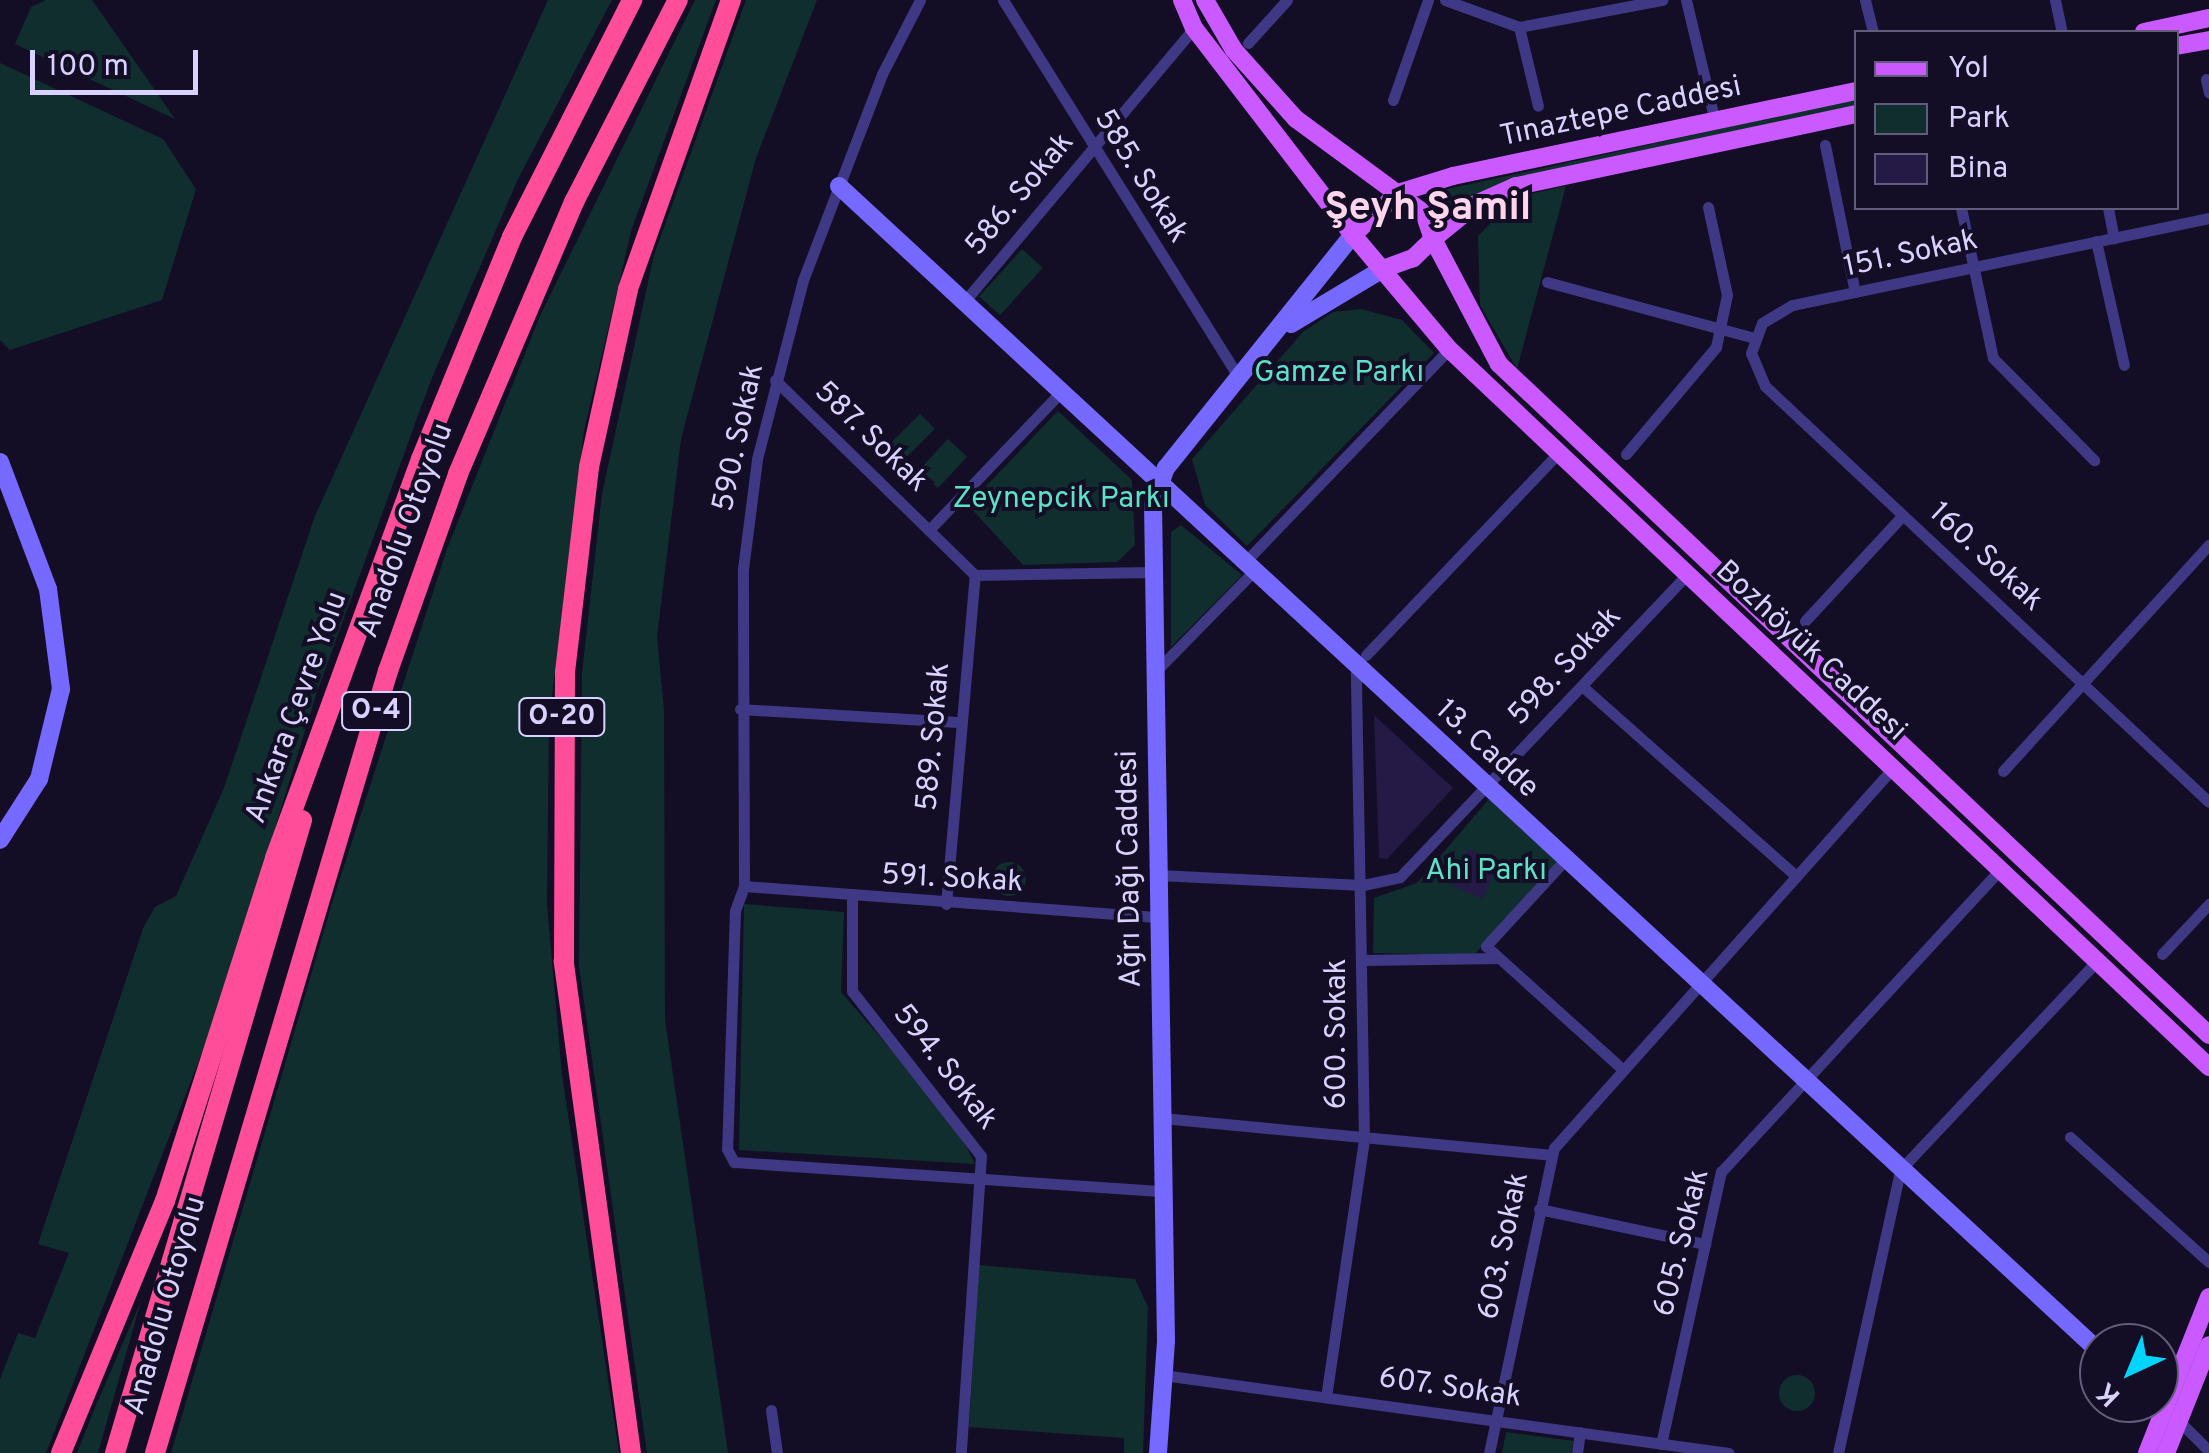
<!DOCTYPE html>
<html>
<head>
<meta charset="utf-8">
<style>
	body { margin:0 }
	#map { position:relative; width:2209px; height:1453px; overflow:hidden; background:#130e25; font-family:Overpass,sans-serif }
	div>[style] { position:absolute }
	.green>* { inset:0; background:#112e2f; transform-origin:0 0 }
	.round { border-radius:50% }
	.building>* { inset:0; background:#251a46; transform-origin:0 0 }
	.street>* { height:11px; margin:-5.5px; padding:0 5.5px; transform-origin:5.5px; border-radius:5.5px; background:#3f3885 }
	.secondary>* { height:18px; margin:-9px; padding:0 9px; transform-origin:9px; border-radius:9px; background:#7569ff }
	.primary>* { height:18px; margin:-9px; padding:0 9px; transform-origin:9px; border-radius:9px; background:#ca59ff }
	.highway>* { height:20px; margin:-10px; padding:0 10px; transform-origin:10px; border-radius:10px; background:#ff4d99 }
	span { translate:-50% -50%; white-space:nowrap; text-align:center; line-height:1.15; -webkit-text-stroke:8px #130e25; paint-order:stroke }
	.shield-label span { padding:2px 8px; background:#130e25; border:2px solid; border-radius:8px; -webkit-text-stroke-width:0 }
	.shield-label { font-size:28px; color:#d9d2ff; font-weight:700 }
	.street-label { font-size:30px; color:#d9d2ff }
	.park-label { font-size:30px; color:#5be2c7 }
	.district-label { font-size:40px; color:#ffd4ed; font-weight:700 }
	.legend { position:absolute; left:1854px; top:30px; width:325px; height:180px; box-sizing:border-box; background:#130e25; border:2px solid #625c7c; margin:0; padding:12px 18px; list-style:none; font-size:30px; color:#d9d2ff }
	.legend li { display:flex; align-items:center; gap:20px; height:50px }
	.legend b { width:50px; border:2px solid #625c7c }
	.north { position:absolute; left:2079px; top:1323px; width:100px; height:100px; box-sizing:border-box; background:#130e25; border:2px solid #625c7c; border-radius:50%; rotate:224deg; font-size:28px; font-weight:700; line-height:40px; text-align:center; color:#d9d2ff }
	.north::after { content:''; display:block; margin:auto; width:35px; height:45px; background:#00d6fd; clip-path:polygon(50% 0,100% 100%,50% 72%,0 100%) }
	.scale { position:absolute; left:30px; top:50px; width:168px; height:45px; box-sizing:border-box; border:5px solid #d9d2ff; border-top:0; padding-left:12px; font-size:30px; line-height:35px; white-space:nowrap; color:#d9d2ff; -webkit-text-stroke:8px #130e25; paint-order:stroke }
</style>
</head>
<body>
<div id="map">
	<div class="green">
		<i style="clip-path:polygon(46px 0,92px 0,175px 119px,15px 44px,31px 7px)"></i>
		<i style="clip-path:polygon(548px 0,612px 0,518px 179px,431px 380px,317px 692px,219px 1009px,46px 1453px,0 1453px,0 1379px,18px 1333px,35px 1338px,69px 1253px,38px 1244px,144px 926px,155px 907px,176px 896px,224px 788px,315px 516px)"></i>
		<i style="clip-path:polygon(695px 0,716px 0,632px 228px,584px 431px,549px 721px,547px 905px,562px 1075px,619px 1453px,171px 1453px,333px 900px,447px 549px,540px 316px)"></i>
		<i style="clip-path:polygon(746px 0,817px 0,756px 158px,681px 439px,657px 637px,664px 710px,665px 1020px,728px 1453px,647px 1453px,579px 966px,582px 673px,602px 494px,654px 255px)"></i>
		<i style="clip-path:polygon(0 63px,163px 139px,196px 189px,162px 300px,10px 350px,0 340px)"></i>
		<i style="clip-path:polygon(1856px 99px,1856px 105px,1512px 179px,1450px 215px,1434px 192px)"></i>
		<i style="clip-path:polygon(1566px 186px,1517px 369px,1480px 305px,1478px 236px,1516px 197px)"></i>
		<i style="left:1022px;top:249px;width:28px;height:64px;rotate:42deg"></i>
		<i style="clip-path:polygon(1361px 309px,1402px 320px,1434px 353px,1247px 546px,1205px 505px,1192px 459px,1303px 332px,1333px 312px)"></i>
		<i style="clip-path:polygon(1058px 411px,1132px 480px,1135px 545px,1117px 562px,1023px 565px,968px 505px)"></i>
		<i style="left:920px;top:414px;width:21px;height:44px;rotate:45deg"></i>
		<i style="left:948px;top:439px;width:26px;height:43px;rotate:43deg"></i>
		<i style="clip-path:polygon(1181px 525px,1242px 575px,1171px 647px,1171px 532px)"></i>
		<i style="clip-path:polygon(1490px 798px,1557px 862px,1474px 955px,1373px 953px,1374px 898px,1417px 883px)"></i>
		<i class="round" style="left:992px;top:862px;width:34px;height:34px"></i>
		<i style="clip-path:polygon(744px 904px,844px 912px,841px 992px,954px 1122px,975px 1164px,739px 1150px)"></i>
		<i style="clip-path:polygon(979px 1265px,1135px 1279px,1148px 1307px,1143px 1453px,1124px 1453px,1124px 1438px,969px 1427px)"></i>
		<i style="clip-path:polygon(141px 1301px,98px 1453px,77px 1453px,97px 1403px)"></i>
		<i class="round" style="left:1779px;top:1375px;width:36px;height:36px"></i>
		<i style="clip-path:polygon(1506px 1432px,1574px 1441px,1571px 1453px,1502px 1453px)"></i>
	</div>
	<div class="building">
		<i style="clip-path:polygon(1374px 715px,1453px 788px,1387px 859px,1379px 858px)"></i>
		<i style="left:1468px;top:849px;width:33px;height:40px;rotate:23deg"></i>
	</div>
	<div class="street">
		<i style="left:1003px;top:0;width:447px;rotate:58deg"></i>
		<i style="left:1445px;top:0;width:79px;rotate:20deg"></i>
		<i style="left:1519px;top:27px;width:146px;rotate:-10.7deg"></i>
		<i style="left:1686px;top:0;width:125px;rotate:76.6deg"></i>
		<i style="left:1865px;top:0;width:33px;rotate:76deg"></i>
		<i style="left:2055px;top:0;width:33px;rotate:78deg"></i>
		<i style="left:1519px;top:27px;width:81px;rotate:76.5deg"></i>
		<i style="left:1248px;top:43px;width:58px;rotate:-47.8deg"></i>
		<i style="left:2206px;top:79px;width:14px;rotate:78deg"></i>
		<i style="left:1393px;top:100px;width:106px;rotate:-70.7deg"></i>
		<i style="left:1825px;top:145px;width:150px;rotate:78.5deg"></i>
		<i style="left:1961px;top:208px;width:153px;rotate:78deg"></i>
		<i style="left:1993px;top:358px;width:144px;rotate:45.3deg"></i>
		<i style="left:2108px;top:208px;width:31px;rotate:79deg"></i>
		<i style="left:2209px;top:218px;width:426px;rotate:168.2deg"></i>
		<i style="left:1792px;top:305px;width:35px;rotate:149deg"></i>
		<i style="left:1762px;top:323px;width:32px;rotate:110deg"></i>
		<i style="left:1751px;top:353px;width:36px;rotate:67deg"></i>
		<i style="left:1765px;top:386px;width:608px;rotate:43.14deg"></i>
		<i style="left:2096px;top:241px;width:127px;rotate:77.3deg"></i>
		<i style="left:1547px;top:282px;width:214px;rotate:15.1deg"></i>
		<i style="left:964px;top:302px;width:358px;rotate:-50deg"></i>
		<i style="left:775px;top:380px;width:279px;rotate:44.3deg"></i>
		<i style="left:975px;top:575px;width:179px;rotate:-1deg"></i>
		<i style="left:1626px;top:454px;width:140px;rotate:-49.9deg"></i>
		<i style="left:1716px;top:347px;width:53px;rotate:-78.1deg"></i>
		<i style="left:1727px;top:295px;width:90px;rotate:-102.2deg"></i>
		<i style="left:929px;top:530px;width:190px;rotate:-46.3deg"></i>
		<i style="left:1244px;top:563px;width:296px;rotate:-46.2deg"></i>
		<i style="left:1805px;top:621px;width:144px;rotate:-47.2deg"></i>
		<i style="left:1366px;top:655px;width:280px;rotate:-46.4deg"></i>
		<i style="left:1155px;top:672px;width:140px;rotate:-45.6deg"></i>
		<i style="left:1582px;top:686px;width:285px;rotate:41.6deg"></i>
		<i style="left:740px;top:709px;width:222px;rotate:3.4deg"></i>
		<i style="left:2003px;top:771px;width:306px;rotate:-47.7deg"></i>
		<i style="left:1565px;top:860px;width:117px;rotate:132.6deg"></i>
		<i style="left:1486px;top:946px;width:183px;rotate:42.1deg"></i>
		<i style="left:1158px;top:875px;width:205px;rotate:2.8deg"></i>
		<i style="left:1363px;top:885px;width:38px;rotate:-12deg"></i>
		<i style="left:1400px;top:877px;width:418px;rotate:-46.5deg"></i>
		<i style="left:744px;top:886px;width:317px;rotate:-90.2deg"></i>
		<i style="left:743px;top:569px;width:111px;rotate:-82.7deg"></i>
		<i style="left:757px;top:459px;width:185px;rotate:-75.6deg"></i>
		<i style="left:803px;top:280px;width:221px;rotate:-69deg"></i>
		<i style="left:882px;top:74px;width:83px;rotate:-62.8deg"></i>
		<i style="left:744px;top:886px;width:27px;rotate:110deg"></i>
		<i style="left:735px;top:911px;width:238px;rotate:91.9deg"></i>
		<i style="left:727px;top:1149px;width:15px;rotate:62deg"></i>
		<i style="left:734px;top:1162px;width:430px;rotate:3.9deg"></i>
		<i style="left:744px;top:886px;width:416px;rotate:4.3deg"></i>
		<i style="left:852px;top:899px;width:92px;rotate:90deg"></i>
		<i style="left:852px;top:991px;width:209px;rotate:52deg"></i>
		<i style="left:981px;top:1156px;width:298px;rotate:93.9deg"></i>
		<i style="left:946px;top:904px;width:330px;rotate:-85deg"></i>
		<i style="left:2162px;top:954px;width:69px;rotate:-46.8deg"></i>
		<i style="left:1363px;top:960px;width:136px;rotate:-0.8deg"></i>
		<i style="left:1162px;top:1118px;width:390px;rotate:5.4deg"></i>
		<i style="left:2070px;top:1137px;width:187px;rotate:42deg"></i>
		<i style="left:1539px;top:1209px;width:170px;rotate:11.9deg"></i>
		<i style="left:1163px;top:1375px;width:571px;rotate:7.85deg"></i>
		<i style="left:1326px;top:1397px;width:261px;rotate:-81.6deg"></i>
		<i style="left:1364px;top:1139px;width:471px;rotate:-91deg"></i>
		<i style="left:771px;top:1410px;width:43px;rotate:82.1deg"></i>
		<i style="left:2179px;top:1421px;width:42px;rotate:45deg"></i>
		<i style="left:1661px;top:1444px;width:279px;rotate:-77.6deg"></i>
		<i style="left:1721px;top:1172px;width:413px;rotate:-47.3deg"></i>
		<i style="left:1489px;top:1453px;width:312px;rotate:-78deg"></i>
		<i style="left:1554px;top:1148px;width:509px;rotate:-48.26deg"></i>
		<i style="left:1577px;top:1453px;width:21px;rotate:-82deg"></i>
		<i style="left:1838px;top:1453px;width:290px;rotate:-77.6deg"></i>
		<i style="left:1900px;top:1170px;width:287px;rotate:-46.7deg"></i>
	</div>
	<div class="secondary">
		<i style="left:839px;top:186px;width:1716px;rotate:42.76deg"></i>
		<i style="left:1291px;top:324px;width:107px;rotate:-30.9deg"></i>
		<i style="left:0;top:462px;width:136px;rotate:69.3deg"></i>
		<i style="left:48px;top:589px;width:101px;rotate:82.6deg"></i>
		<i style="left:61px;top:689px;width:93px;rotate:103.7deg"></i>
		<i style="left:39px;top:779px;width:72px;rotate:122.6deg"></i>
		<i style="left:1158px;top:1453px;width:112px;rotate:-85.9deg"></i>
		<i style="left:1166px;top:1341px;width:836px;rotate:-90.89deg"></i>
		<i style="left:1153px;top:505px;width:39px;rotate:-71deg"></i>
		<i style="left:1166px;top:468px;width:299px;rotate:-51.3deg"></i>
	</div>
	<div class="primary">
		<i style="left:1182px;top:0;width:30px;rotate:67deg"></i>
		<i style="left:1194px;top:28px;width:261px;rotate:52.5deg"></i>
		<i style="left:1205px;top:0;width:58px;rotate:59.9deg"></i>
		<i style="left:1234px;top:50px;width:93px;rotate:48.1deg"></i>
		<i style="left:1296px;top:119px;width:159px;rotate:36.3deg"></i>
		<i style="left:1424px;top:213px;width:28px;rotate:71deg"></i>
		<i style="left:1433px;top:239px;width:28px;rotate:136deg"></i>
		<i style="left:1413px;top:258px;width:32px;rotate:160deg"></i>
		<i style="left:2144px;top:32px;width:66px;rotate:-12.2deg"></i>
		<i style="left:2176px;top:46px;width:34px;rotate:-10deg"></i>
		<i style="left:1856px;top:91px;width:412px;rotate:168.1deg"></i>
		<i style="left:1453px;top:176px;width:58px;rotate:162.8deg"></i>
		<i style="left:1398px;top:193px;width:62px;rotate:137deg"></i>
		<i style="left:1353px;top:235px;width:149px;rotate:49.9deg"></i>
		<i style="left:1449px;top:349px;width:1046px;rotate:43.37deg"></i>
		<i style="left:1856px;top:114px;width:348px;rotate:168deg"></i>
		<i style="left:1516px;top:186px;width:44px;rotate:155.8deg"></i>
		<i style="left:1476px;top:204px;width:55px;rotate:140.9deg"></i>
		<i style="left:1433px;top:239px;width:141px;rotate:62.2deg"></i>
		<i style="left:1499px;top:364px;width:977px;rotate:43.38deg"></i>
		<i style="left:2147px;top:1453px;width:168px;rotate:-68.3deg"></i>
		<i style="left:2166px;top:1453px;width:116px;rotate:-68.3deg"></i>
	</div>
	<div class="highway">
		<i style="left:61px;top:1453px;width:273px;rotate:-67.6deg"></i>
		<i style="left:165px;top:1201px;width:360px;rotate:-72.2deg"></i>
		<i style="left:275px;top:858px;width:425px;rotate:-69.9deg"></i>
		<i style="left:421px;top:459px;width:240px;rotate:-67.7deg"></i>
		<i style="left:512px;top:237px;width:266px;rotate:-63.1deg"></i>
		<i style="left:115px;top:1453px;width:660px;rotate:-73.54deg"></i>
		<i style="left:155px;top:1453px;width:816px;rotate:-73.41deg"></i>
		<i style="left:388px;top:671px;width:209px;rotate:-70.4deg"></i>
		<i style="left:458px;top:474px;width:296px;rotate:-66.9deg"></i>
		<i style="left:574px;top:202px;width:227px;rotate:-62.8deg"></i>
		<i style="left:631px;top:1453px;width:497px;rotate:-97.8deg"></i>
		<i style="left:564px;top:961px;width:289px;rotate:-89.8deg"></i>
		<i style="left:565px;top:672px;width:206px;rotate:-83.3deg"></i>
		<i style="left:589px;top:467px;width:182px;rotate:-77.6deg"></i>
		<i style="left:628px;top:289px;width:307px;rotate:-70.4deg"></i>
	</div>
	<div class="shield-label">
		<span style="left:376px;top:711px">O-4</span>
		<span style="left:562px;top:717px">O-20</span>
	</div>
	<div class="street-label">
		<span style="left:1621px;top:113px;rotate:-12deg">Tınaztepe Caddesi</span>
		<span style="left:1140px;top:177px;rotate:58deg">585. Sokak</span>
		<span style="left:1021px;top:195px;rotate:-50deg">586. Sokak</span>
		<span style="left:1911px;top:255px;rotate:-12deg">151. Sokak</span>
		<span style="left:740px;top:438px;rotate:-78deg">590. Sokak</span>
		<span style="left:870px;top:438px;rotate:44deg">587. Sokak</span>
		<span style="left:407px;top:531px;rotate:-70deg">Anadolu Otoyolu</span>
		<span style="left:1985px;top:558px;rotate:43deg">160. Sokak</span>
		<span style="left:1810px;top:652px;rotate:43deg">Bozhöyük Caddesi</span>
		<span style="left:1566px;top:667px;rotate:-47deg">598. Sokak</span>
		<span style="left:298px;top:708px;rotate:-70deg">Ankara Çevre Yolu</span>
		<span style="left:935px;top:737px;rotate:-85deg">589. Sokak</span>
		<span style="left:1486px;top:750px;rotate:43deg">13. Cadde</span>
		<span style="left:1131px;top:869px;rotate:-91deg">Ağrı Dağı Caddesi</span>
		<span style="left:952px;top:880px;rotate:3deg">591. Sokak</span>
		<span style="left:1338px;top:1034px;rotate:-90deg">600. Sokak</span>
		<span style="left:944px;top:1068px;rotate:52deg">594. Sokak</span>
		<span style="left:1683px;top:1243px;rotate:-76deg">605. Sokak</span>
		<span style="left:1505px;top:1246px;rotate:-78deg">603. Sokak</span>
		<span style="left:167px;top:1306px;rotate:-74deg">Anadolu Otoyolu</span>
		<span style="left:1450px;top:1389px;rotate:8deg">607. Sokak</span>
	</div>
	<div class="park-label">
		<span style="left:1339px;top:374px">Gamze Parkı</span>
		<span style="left:1061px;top:500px">Zeynepcik Parkı</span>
		<span style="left:1486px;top:872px">Ahi Parkı</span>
	</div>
	<div class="district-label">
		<span style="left:1428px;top:209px">Şeyh Şamil</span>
	</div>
	<ul class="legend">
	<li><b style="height:12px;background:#ca59ff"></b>Yol</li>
	<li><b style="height:28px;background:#112e2f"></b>Park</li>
	<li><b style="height:28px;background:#251a46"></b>Bina</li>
	</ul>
	<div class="north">K</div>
	<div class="scale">100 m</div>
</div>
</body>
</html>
